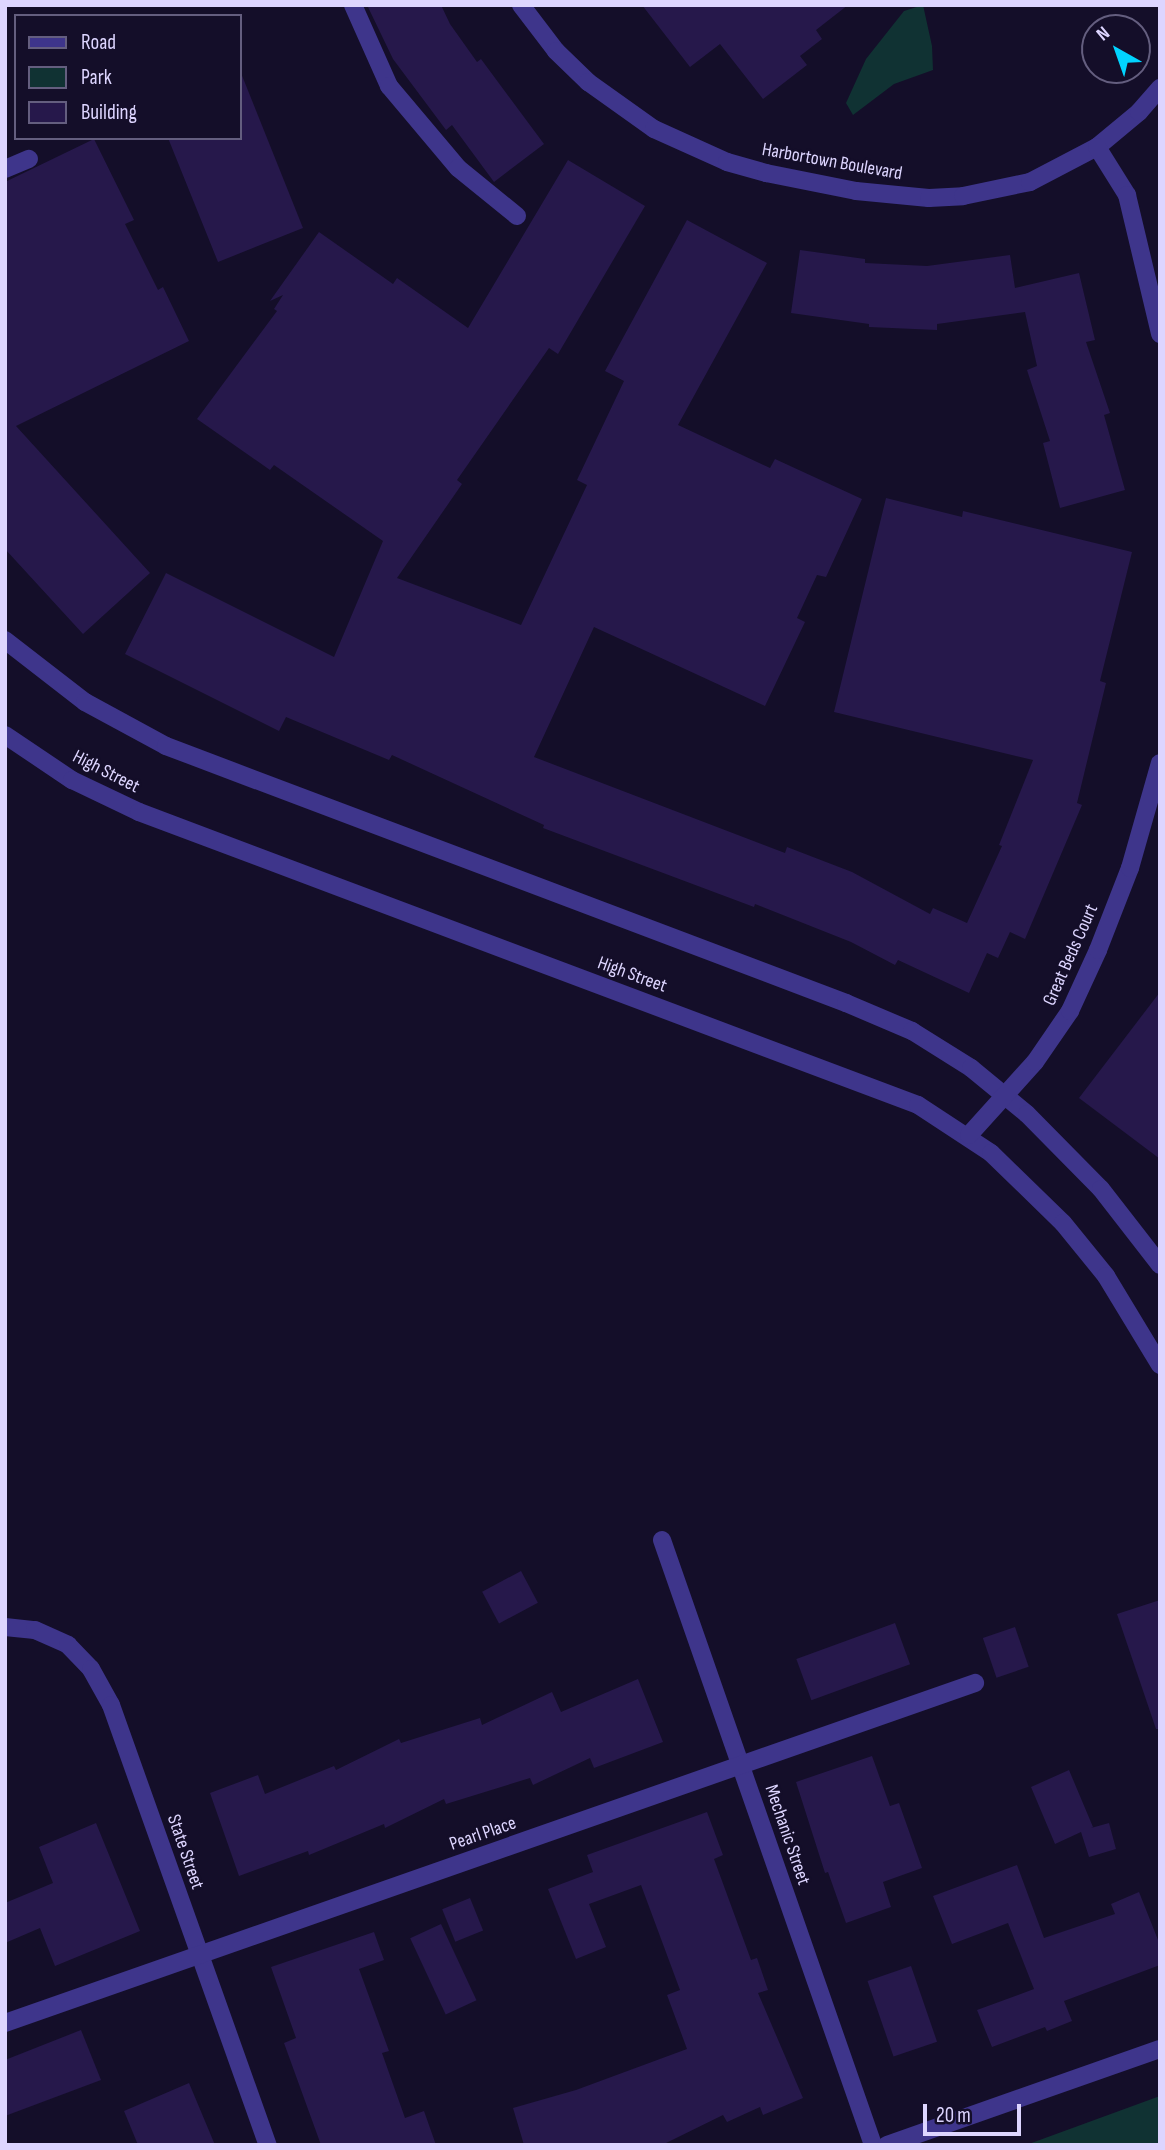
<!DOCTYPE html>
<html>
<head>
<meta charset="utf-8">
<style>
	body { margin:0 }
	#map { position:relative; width:1165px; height:2150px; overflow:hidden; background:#140e29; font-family:"Sofia Sans Condensed",sans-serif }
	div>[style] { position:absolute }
	.green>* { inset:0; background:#103233 }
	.building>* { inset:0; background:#26184b; transform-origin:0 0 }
	.minor>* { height:18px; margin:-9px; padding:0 9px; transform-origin:9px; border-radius:9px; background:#3e358b }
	span { translate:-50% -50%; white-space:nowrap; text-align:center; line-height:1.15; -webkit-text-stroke:5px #140e29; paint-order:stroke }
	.street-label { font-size:19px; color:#ddd5ff }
	.frame { position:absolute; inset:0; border:7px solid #ddd5ff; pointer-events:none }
	.legend { position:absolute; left:14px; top:14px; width:228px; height:126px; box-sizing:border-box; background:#140e29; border:2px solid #645e7f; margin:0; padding:9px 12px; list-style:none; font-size:21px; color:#ddd5ff }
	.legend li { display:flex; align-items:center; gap:14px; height:35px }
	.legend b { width:35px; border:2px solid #645e7f }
	.north { position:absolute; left:1081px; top:14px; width:70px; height:70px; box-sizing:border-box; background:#140e29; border:2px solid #645e7f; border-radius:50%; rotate:320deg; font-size:19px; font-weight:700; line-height:28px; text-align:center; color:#ddd5ff }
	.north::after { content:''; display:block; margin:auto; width:24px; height:32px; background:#01d4ff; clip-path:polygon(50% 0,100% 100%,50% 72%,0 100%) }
	.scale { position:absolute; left:923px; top:2104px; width:98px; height:32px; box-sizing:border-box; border:4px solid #ddd5ff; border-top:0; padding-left:9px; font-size:21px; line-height:24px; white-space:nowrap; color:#ddd5ff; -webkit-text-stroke:5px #140e29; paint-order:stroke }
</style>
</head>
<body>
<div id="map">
	<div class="green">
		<i style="clip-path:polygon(923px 5px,932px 46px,933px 70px,894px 84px,853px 115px,846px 103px,866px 59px,904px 11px)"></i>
		<i style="clip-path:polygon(1160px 2096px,1160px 2145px,1026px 2145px)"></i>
	</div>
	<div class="building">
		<i style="clip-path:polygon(367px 5px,441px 5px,450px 24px,477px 62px,481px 59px,544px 144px,494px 182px,452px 125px,446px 130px,393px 59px)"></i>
		<i style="clip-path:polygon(642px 5px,848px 5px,816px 30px,822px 39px,800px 56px,807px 65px,763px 99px,720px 44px,690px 67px)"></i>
		<i style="clip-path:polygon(241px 73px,303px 228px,218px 262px,168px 138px,240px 138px)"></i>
		<i style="clip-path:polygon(94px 139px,134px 220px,125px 224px,158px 290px,163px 287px,189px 341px,16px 426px,150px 573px,83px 634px,5px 549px,5px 182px)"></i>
		<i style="clip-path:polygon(568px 160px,645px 206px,558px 354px,549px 348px,457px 480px,462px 484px,397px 578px,521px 625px,587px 485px,577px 480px,624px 381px,605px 371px,687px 220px,767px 263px,678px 425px,770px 468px,775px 459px,862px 499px,826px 577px,817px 575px,797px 618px,805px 622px,765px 706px,594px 627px,534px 757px,785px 853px,787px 847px,852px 872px,930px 914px,933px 908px,967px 923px,1002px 846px,999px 845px,1033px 760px,834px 712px,886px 498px,962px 517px,963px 511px,1132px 552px,1100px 681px,1106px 683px,1077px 803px,1082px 805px,1025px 939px,1010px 932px,998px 958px,987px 953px,969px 993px,898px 960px,895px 965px,851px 942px,755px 904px,754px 907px,543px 828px,544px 825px,392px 755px,389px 760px,286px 717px,279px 731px,125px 654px,166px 573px,334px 657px,383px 541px,274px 465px,270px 470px,197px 419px,277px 311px,274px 309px,283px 295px,270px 301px,319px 232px,393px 284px,397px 278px,468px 328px)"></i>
		<i style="clip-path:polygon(800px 250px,865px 259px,865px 263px,927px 266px,1010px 255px,1015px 288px,1079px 273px,1095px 340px,1086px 342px,1110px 413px,1104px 415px,1125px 490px,1060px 508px,1043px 443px,1050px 441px,1027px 370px,1037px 366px,1025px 312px,937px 324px,937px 330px,869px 327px,869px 324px,791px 313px)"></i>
		<i style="clip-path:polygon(1160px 992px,1160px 1159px,1079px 1098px)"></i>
		<i style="left:521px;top:1571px;width:36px;height:44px;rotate:62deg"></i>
		<i style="clip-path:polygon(1160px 1600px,1160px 1729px,1156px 1729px,1117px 1614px)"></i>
		<i style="left:895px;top:1623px;width:44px;height:105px;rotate:70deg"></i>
		<i style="left:1015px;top:1627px;width:42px;height:34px;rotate:71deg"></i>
		<i style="clip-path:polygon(638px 1679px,663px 1742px,594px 1768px,590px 1758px,533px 1785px,530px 1778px,446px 1804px,444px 1799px,385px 1828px,384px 1824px,309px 1855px,308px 1851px,239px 1876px,210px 1793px,258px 1775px,265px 1794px,334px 1766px,336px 1770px,399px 1739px,401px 1743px,480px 1718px,482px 1725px,552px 1692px,561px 1712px)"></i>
		<i style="clip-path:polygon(872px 1756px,890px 1806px,899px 1803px,922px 1868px,883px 1882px,891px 1907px,846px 1923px,828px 1872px,825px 1873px,796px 1782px)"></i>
		<i style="clip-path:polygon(1069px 1770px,1093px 1827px,1091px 1828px,1109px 1823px,1116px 1849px,1089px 1857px,1081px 1832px,1055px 1844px,1031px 1787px)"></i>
		<i style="clip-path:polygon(707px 1812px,723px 1855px,714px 1859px,751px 1960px,757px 1958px,768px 1990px,758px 1993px,803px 2098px,763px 2115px,760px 2107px,727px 2122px,723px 2115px,662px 2145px,524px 2145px,513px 2108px,576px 2090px,687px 2049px,667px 1995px,680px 1990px,641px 1885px,589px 1904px,606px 1947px,576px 1959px,548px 1889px,593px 1872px,587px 1855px)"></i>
		<i style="clip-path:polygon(96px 1823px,140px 1931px,55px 1966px,40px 1928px,5px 1943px,5px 1903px,53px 1883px,39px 1847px)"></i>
		<i style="clip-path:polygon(1017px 1865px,1044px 1938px,1115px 1914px,1111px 1904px,1139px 1892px,1160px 1945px,1160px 1965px,1064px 2001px,1072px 2021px,1047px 2031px,1045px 2027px,992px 2047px,977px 2010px,1034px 1989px,1008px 1923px,952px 1944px,933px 1896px)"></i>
		<i style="left:470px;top:1898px;width:35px;height:30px;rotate:68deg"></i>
		<i style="left:441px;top:1924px;width:84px;height:34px;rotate:65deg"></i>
		<i style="clip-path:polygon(374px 1932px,384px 1960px,359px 1969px,389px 2051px,382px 2053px,405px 2118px,424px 2111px,436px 2145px,321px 2145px,284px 2043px,296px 2038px,271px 1967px)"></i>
		<i style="left:911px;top:1966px;width:80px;height:46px;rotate:71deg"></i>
		<i style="clip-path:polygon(81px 2030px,101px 2080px,5px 2116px,5px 2060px)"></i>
		<i style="clip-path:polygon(189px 2083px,215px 2145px,138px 2145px,124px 2111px)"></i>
	</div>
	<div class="minor">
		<i style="left:353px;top:5px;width:89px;rotate:66deg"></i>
		<i style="left:389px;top:86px;width:107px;rotate:49.9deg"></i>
		<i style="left:458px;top:168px;width:76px;rotate:39.1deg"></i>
		<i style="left:521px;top:5px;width:58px;rotate:52.7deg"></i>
		<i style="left:556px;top:51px;width:45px;rotate:44.1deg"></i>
		<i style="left:588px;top:82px;width:81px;rotate:35.5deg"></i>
		<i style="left:654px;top:129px;width:80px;rotate:24.3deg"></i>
		<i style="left:727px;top:162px;width:41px;rotate:15.8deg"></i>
		<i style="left:766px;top:173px;width:92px;rotate:11.3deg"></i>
		<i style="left:856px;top:191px;width:73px;rotate:5.5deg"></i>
		<i style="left:929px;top:198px;width:34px;rotate:-3deg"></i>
		<i style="left:963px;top:196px;width:68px;rotate:-11.8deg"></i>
		<i style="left:1030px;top:182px;width:76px;rotate:-27.6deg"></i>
		<i style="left:1097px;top:147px;width:55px;rotate:-39.8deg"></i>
		<i style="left:1139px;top:112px;width:32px;rotate:-49deg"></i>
		<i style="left:1097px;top:147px;width:57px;rotate:58deg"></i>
		<i style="left:1127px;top:195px;width:143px;rotate:76.6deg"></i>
		<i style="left:5px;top:169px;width:26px;rotate:-23deg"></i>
		<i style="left:5px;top:640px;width:101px;rotate:37.8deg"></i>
		<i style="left:85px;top:702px;width:92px;rotate:28.5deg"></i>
		<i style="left:166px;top:746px;width:727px;rotate:20.7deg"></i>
		<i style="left:846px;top:1003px;width:72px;rotate:23deg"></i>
		<i style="left:912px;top:1031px;width:70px;rotate:32.1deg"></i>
		<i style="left:971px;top:1068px;width:72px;rotate:39.4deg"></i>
		<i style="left:1027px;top:1114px;width:105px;rotate:45.4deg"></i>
		<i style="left:1101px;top:1189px;width:96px;rotate:52.2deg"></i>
		<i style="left:5px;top:735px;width:81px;rotate:33.9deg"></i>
		<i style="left:72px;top:780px;width:74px;rotate:25.5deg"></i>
		<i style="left:139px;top:812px;width:832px;rotate:20.61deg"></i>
		<i style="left:918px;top:1105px;width:87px;rotate:33.3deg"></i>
		<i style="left:991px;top:1153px;width:100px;rotate:44.2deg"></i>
		<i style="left:1063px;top:1223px;width:68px;rotate:50.9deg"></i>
		<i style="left:1106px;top:1276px;width:104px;rotate:58.8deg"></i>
		<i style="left:969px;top:1135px;width:98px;rotate:-47.9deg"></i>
		<i style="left:1035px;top:1062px;width:62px;rotate:-55.5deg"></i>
		<i style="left:1070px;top:1011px;width:67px;rotate:-65.3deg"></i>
		<i style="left:1098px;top:950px;width:88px;rotate:-68.7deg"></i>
		<i style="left:1130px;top:868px;width:109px;rotate:-74.1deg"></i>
		<i style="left:662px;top:1540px;width:641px;rotate:70.77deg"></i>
		<i style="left:5px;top:1627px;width:30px;rotate:6deg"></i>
		<i style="left:35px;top:1630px;width:36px;rotate:24deg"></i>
		<i style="left:68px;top:1645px;width:33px;rotate:46deg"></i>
		<i style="left:91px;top:1669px;width:41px;rotate:60.9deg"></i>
		<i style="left:111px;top:1705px;width:467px;rotate:70.4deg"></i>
		<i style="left:5px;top:2023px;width:1028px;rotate:-19.32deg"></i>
		<i style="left:887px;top:2145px;width:289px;rotate:-19.4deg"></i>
	</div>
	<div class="street-label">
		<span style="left:832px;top:162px;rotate:10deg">Harbortown Boulevard</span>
		<span style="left:106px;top:772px;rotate:27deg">High Street</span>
		<span style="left:1071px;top:955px;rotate:-66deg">Great Beds Court</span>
		<span style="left:632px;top:975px;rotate:20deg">High Street</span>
		<span style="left:483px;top:1834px;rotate:-19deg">Pearl Place</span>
		<span style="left:787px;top:1835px;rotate:71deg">Mechanic Street</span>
		<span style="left:185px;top:1852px;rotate:71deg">State Street</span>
	</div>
	<div class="frame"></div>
	<ul class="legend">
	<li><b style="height:9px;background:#3e358b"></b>Road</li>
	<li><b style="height:19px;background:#103233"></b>Park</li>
	<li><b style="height:19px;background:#26184b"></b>Building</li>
	</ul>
	<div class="north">N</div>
	<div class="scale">20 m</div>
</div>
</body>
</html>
